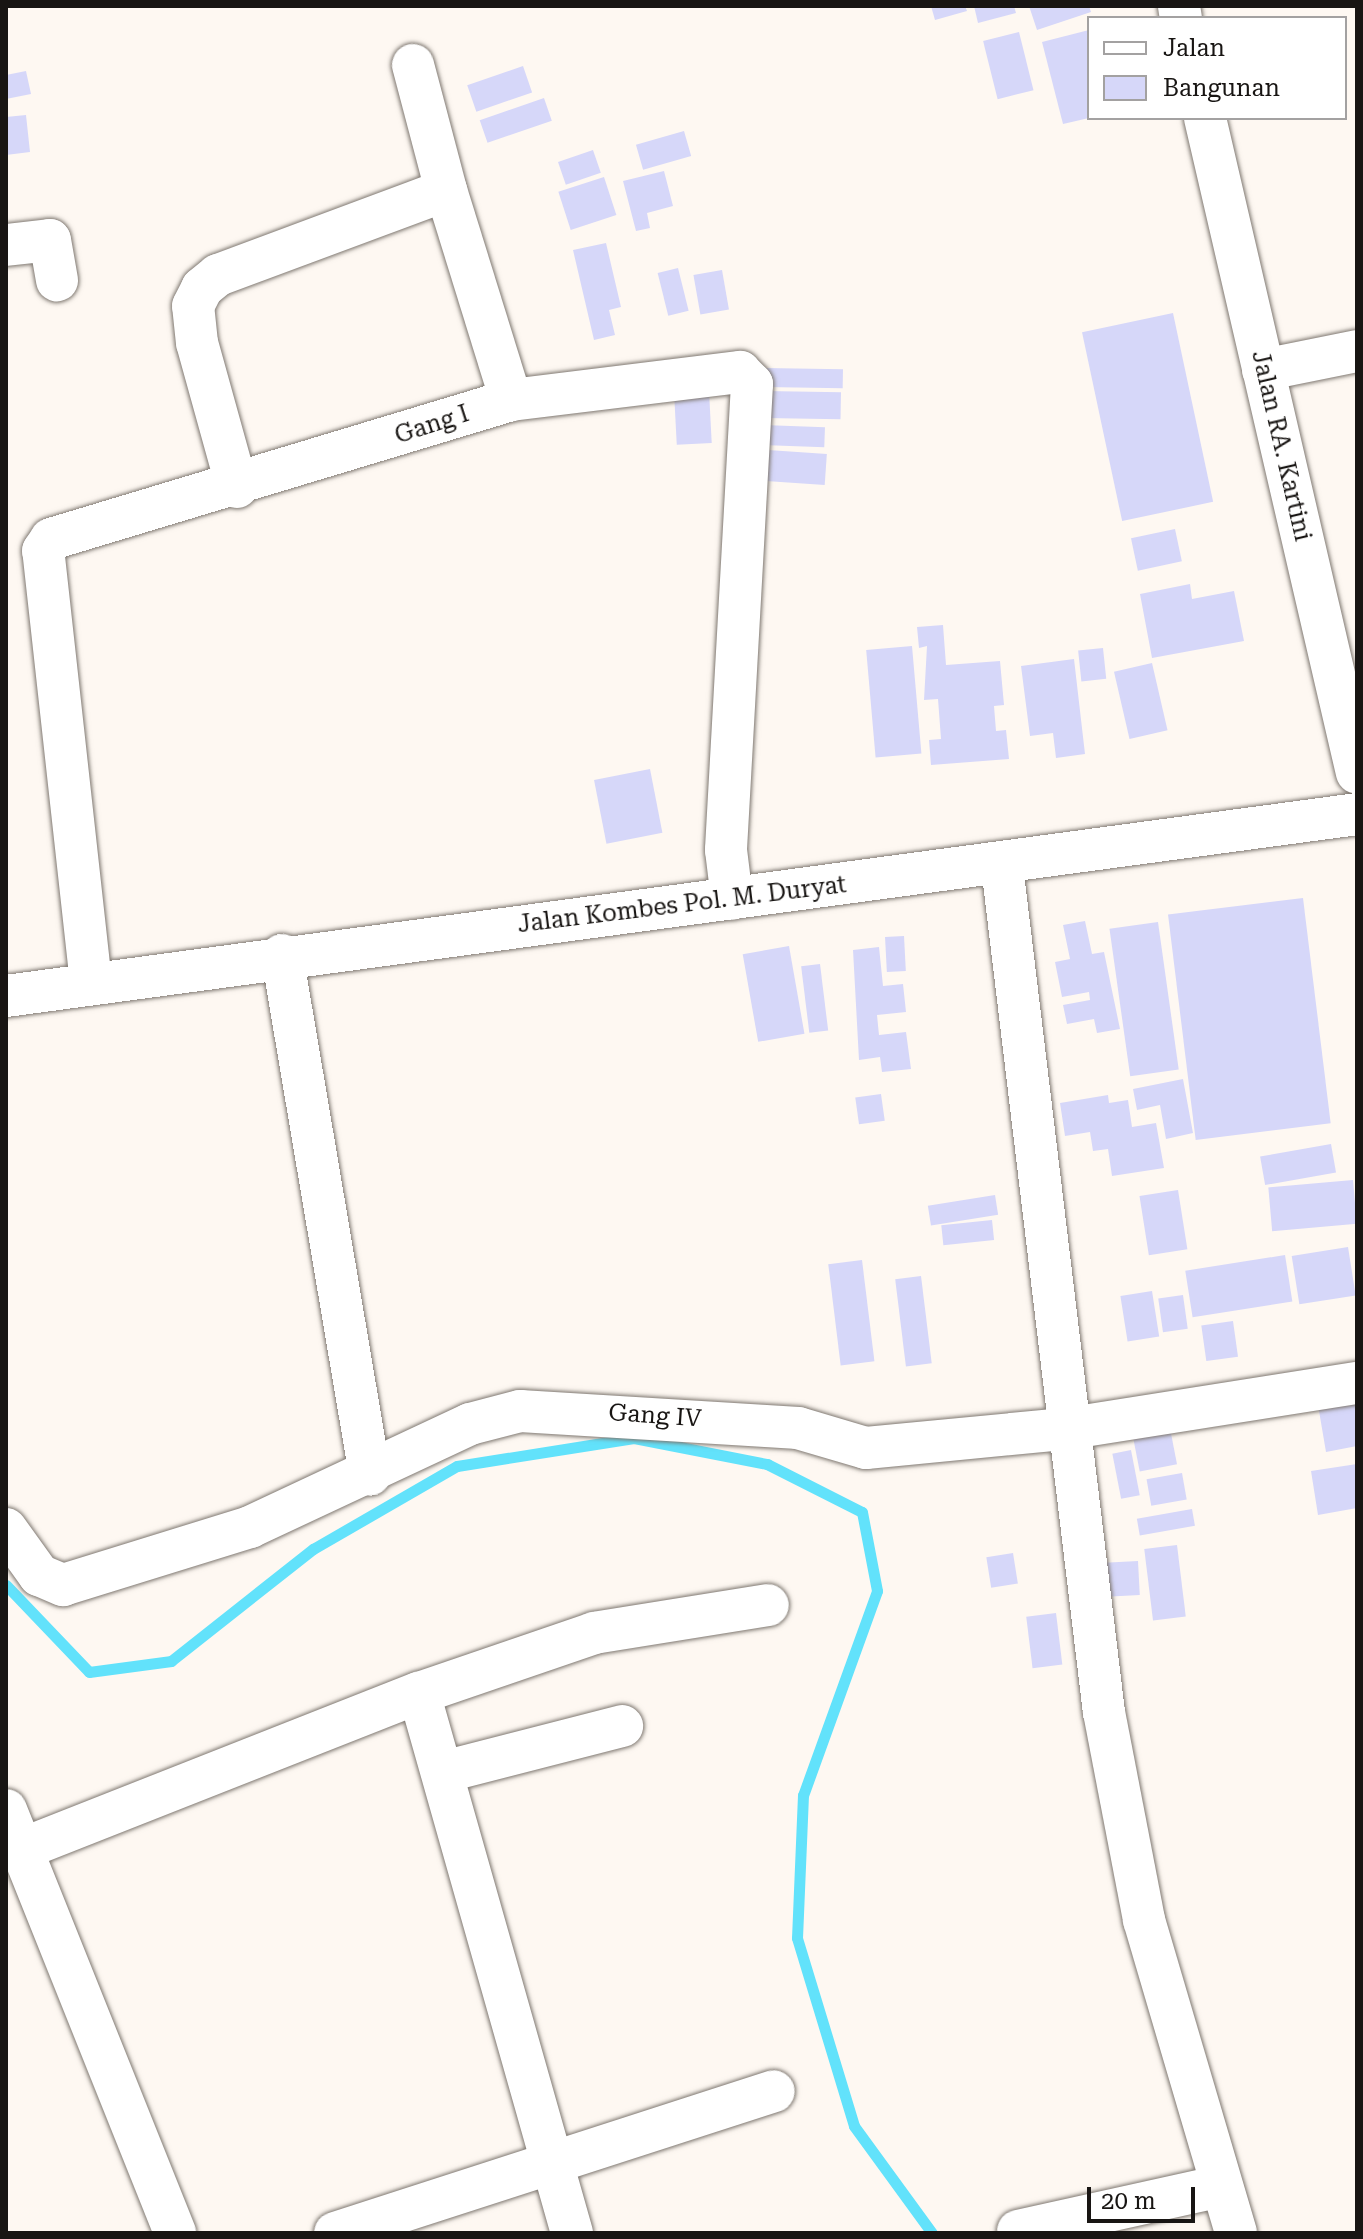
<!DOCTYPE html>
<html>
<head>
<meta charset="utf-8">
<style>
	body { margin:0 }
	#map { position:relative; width:1363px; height:2239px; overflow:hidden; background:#fef8f2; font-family:"Roboto Serif",serif }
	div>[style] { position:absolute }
	.stream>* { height:11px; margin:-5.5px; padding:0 5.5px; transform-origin:5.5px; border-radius:5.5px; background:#62e2fb }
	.building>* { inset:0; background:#d6d7f9; transform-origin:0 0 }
	.roads { filter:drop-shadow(0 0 2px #7f7871) drop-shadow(0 0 2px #7f7871) }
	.minor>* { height:42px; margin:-21px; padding:0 21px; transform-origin:21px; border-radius:21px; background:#fff }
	span { translate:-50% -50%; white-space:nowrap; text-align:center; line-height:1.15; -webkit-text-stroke:8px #fff; paint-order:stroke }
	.street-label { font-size:24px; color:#181513 }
	.frame { position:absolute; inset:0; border:8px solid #181513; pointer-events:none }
	.legend { position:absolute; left:1087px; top:16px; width:260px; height:104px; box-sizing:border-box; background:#fff; border:2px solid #a3a1a1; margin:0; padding:10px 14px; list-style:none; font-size:24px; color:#181513 }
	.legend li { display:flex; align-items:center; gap:16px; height:40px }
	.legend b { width:40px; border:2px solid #a3a1a1 }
	.scale { position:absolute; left:1087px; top:2187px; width:108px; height:36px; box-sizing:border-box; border:4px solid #181513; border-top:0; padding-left:10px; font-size:24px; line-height:28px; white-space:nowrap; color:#181513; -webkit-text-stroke:6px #fff; paint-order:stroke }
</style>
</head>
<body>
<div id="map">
	<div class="stream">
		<i style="left:6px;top:1585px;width:120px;rotate:46.3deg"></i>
		<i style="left:89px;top:1672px;width:83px;rotate:-7.6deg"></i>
		<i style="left:171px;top:1661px;width:181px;rotate:-38.3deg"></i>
		<i style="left:313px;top:1549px;width:166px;rotate:-30deg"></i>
		<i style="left:457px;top:1466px;width:179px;rotate:-9deg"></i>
		<i style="left:634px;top:1438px;width:136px;rotate:11.1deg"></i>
		<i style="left:767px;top:1464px;width:106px;rotate:26.8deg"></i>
		<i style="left:862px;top:1512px;width:80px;rotate:79.2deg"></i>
		<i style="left:877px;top:1591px;width:217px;rotate:109.9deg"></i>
		<i style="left:803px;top:1795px;width:143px;rotate:92.4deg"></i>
		<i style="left:797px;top:1938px;width:196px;rotate:73.1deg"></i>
		<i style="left:854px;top:2126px;width:132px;rotate:53.9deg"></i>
	</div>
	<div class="building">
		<i style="clip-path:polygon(931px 6px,965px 6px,967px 11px,935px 20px)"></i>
		<i style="clip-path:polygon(974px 6px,1014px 6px,1016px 13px,978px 23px)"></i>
		<i style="clip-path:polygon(1029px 6px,1089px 6px,1091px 12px,1037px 30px)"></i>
		<i style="clip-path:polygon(1089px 30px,1089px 118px,1063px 124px,1042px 42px)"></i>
		<i style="left:1019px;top:32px;width:60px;height:37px;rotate:76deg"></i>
		<i style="left:523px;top:66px;width:28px;height:59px;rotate:71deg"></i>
		<i style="clip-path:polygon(26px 71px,31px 94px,6px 99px,6px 75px)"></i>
		<i style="left:544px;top:98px;width:24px;height:68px;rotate:71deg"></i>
		<i style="clip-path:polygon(26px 115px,30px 152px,6px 155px,6px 117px)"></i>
		<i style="left:684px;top:131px;width:26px;height:50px;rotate:74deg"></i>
		<i style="left:593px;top:150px;width:24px;height:37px;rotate:71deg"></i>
		<i style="clip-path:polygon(664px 171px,673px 206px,647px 213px,650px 228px,636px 231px,623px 181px)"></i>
		<i style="left:604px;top:177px;width:40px;height:48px;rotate:72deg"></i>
		<i style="clip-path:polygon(606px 243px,621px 307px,609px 310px,615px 335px,594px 340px,573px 250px)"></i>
		<i style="left:678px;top:268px;width:44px;height:21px;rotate:76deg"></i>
		<i style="left:722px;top:270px;width:40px;height:29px;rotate:80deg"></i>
		<i style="left:1173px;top:313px;width:193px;height:93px;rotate:78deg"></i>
		<i style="left:765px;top:368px;width:78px;height:19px;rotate:1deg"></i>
		<i style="left:709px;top:391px;width:52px;height:35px;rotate:87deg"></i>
		<i style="left:765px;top:391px;width:76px;height:27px;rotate:1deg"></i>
		<i style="left:763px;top:425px;width:62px;height:20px;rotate:2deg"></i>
		<i style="left:768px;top:450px;width:59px;height:31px;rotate:4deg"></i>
		<i style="left:1175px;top:529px;width:33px;height:45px;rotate:78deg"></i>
		<i style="clip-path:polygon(1190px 584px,1192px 599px,1234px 591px,1244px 641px,1152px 658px,1140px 594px)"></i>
		<i style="clip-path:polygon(943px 625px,946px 665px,1000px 661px,1004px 705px,994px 706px,996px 731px,1006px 730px,1009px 759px,931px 765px,929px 740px,941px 739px,938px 699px,924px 700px,927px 646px,919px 648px,917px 627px)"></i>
		<i style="left:912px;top:646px;width:108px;height:46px;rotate:85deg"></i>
		<i style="left:1103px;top:648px;width:31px;height:25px;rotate:84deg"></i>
		<i style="clip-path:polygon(1074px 659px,1085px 754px,1056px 758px,1053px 733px,1030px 736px,1021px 666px)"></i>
		<i style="left:1152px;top:663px;width:69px;height:39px;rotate:77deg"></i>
		<i style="left:650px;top:769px;width:65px;height:57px;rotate:79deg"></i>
		<i style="left:1303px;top:898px;width:227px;height:136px;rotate:83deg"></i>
		<i style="clip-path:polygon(1085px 921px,1092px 954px,1104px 952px,1120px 1029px,1097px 1033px,1094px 1019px,1067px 1024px,1063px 1005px,1090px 1000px,1089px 992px,1062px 997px,1055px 962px,1070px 959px,1063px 925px)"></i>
		<i style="left:1158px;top:922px;width:149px;height:49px;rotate:82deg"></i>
		<i style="left:904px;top:936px;width:35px;height:19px;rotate:87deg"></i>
		<i style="left:789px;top:946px;width:89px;height:47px;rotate:80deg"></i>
		<i style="clip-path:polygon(879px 947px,883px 986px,903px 984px,906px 1012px,877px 1015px,879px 1035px,906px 1032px,911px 1069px,882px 1072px,880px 1057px,859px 1060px,853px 950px)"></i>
		<i style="left:820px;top:964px;width:67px;height:19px;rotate:83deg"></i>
		<i style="clip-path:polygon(1183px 1079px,1193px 1133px,1166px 1139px,1160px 1105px,1137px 1110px,1133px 1089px)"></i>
		<i style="left:881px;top:1094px;width:27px;height:26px;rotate:82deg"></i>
		<i style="clip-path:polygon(1108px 1095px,1109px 1103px,1128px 1100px,1132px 1127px,1156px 1123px,1164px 1168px,1112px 1176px,1108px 1149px,1093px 1151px,1090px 1132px,1065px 1136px,1060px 1103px)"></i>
		<i style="left:1331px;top:1144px;width:29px;height:72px;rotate:80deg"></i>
		<i style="left:1353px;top:1180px;width:44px;height:85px;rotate:85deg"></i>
		<i style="left:1178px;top:1190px;width:60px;height:39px;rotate:81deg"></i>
		<i style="left:995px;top:1195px;width:20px;height:68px;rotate:81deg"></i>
		<i style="left:992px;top:1220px;width:20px;height:51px;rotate:84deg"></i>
		<i style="left:1348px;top:1247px;width:49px;height:57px;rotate:81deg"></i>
		<i style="left:1285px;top:1255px;width:47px;height:101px;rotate:81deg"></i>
		<i style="left:862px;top:1260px;width:102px;height:34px;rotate:83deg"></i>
		<i style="left:921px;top:1276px;width:88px;height:26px;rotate:83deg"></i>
		<i style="left:1152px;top:1291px;width:46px;height:32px;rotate:81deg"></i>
		<i style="left:1183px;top:1295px;width:34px;height:25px;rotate:82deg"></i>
		<i style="left:1233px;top:1321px;width:36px;height:32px;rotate:82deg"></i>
		<i style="clip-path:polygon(1357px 1399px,1357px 1446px,1326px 1452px,1318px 1405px)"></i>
		<i style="left:1169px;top:1423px;width:42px;height:38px;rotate:79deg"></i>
		<i style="left:1131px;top:1450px;width:46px;height:19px;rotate:79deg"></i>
		<i style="clip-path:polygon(1357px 1464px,1357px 1508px,1318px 1515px,1311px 1471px)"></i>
		<i style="left:1182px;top:1473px;width:27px;height:36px;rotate:80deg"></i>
		<i style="left:1192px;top:1509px;width:17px;height:56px;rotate:80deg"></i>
		<i style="left:1177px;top:1545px;width:72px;height:33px;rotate:83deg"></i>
		<i style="left:1013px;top:1553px;width:31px;height:27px;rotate:81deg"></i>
		<i style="left:1138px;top:1561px;width:34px;height:43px;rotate:87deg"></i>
		<i style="left:1056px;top:1613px;width:52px;height:30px;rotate:83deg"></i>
	</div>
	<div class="roads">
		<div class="minor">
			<i style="left:1179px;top:6px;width:12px;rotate:81deg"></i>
			<i style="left:413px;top:65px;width:129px;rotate:75.2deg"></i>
			<i style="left:1205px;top:118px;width:672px;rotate:76.94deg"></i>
			<i style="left:6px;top:245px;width:44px;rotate:-6.5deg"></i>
			<i style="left:50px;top:240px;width:41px;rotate:80.1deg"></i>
			<i style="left:1263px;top:370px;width:96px;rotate:-11.4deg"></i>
			<i style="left:237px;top:487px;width:149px;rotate:-105.5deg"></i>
			<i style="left:197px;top:343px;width:37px;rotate:-96deg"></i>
			<i style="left:193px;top:306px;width:20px;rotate:-63deg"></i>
			<i style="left:202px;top:288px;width:21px;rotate:-39deg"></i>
			<i style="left:218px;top:275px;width:243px;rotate:-20.4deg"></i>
			<i style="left:446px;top:190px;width:220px;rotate:72.8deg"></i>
			<i style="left:1002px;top:866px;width:852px;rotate:83.13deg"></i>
			<i style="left:1104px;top:1712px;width:212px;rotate:79.1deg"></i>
			<i style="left:1144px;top:1920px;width:326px;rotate:73.6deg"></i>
			<i style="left:282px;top:955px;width:527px;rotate:80.39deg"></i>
			<i style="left:91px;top:983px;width:435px;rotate:-96.3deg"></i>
			<i style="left:43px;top:551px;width:14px;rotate:-56deg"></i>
			<i style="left:51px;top:539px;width:481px;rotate:-16.8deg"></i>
			<i style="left:511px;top:400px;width:231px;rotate:-7deg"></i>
			<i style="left:740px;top:372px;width:17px;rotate:45deg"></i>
			<i style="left:752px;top:384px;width:467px;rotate:93.2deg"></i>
			<i style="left:726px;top:850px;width:49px;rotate:83deg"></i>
			<i style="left:6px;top:996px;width:1363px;rotate:-7.67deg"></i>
			<i style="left:6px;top:1529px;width:57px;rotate:54.3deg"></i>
			<i style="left:39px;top:1575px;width:26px;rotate:23deg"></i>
			<i style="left:63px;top:1585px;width:196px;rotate:-17.2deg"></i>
			<i style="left:250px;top:1527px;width:243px;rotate:-25.1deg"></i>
			<i style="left:470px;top:1424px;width:52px;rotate:-14.6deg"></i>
			<i style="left:520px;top:1411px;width:279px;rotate:3.5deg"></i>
			<i style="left:798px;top:1428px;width:71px;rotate:16.4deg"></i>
			<i style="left:866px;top:1448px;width:200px;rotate:-5.5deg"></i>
			<i style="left:1065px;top:1429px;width:296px;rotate:-9deg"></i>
			<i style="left:419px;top:1693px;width:561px;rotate:74.18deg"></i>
			<i style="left:443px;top:1772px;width:185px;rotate:-14.4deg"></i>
			<i style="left:6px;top:1810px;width:456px;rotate:68.2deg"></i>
			<i style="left:22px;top:1849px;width:427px;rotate:-21.5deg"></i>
			<i style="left:419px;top:1693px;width:185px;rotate:-18.9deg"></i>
			<i style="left:594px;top:1633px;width:176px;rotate:-9.1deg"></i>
			<i style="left:1018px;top:2231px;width:208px;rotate:-12.5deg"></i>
			<i style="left:335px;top:2233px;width:461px;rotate:-17.9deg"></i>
		</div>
	</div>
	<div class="street-label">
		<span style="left:432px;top:425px;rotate:-18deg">Gang I</span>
		<span style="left:1281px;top:446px;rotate:77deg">Jalan RA. Kartini</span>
		<span style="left:682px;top:905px;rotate:-7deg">Jalan Kombes Pol. M. Duryat</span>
		<span style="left:655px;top:1416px;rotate:4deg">Gang IV</span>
	</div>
	<div class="frame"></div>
	<ul class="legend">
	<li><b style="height:10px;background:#fff"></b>Jalan</li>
	<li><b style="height:22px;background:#d6d7f9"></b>Bangunan</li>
	</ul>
	<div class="scale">20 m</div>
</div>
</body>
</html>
